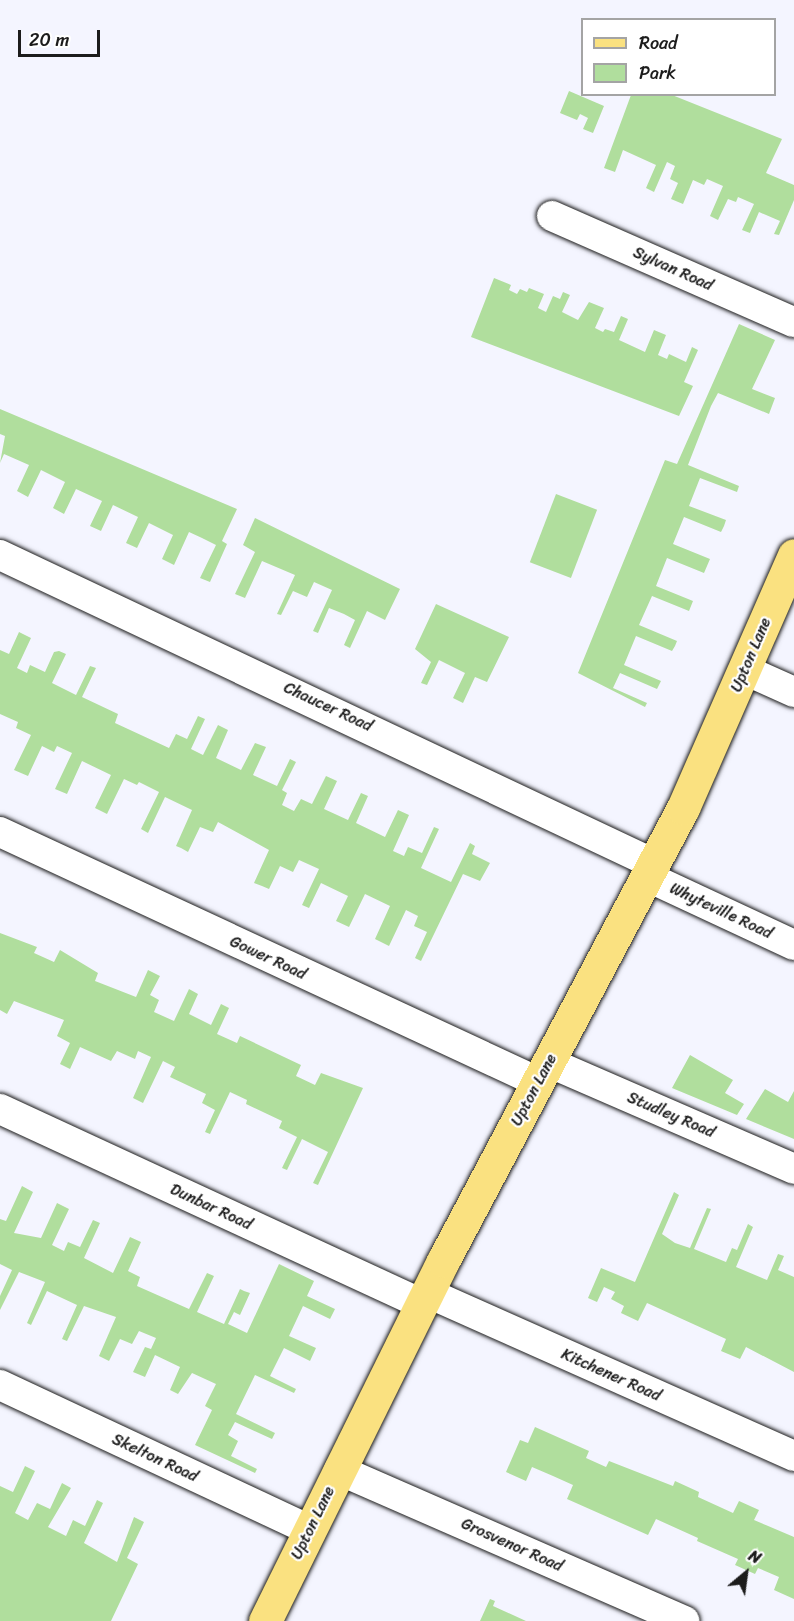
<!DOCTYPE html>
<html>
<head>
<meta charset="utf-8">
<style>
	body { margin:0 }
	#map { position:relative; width:794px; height:1621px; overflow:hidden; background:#f4f5ff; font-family:Sriracha,sans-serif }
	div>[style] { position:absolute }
	.green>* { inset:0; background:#b0de9d; transform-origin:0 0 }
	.roads { filter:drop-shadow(0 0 2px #1c1c1c) drop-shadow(0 0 2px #1c1c1c) }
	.minor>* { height:30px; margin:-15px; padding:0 15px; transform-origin:15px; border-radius:15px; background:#fff }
	.primary>* { height:33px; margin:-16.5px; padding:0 16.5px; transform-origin:16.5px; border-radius:16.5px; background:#fae180 }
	span { translate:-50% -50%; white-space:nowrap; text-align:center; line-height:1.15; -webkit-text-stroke:4.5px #fff; paint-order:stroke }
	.street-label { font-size:16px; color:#1c1c1c }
	.legend { position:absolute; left:581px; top:18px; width:195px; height:78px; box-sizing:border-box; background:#fff; border:2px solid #a4a4a4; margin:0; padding:8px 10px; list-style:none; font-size:18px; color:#1c1c1c }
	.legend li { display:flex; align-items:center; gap:12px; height:30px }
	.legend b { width:30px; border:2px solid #a4a4a4 }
	.north { position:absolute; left:716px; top:1543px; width:60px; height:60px; -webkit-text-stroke:4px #fff; paint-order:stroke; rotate:29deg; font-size:16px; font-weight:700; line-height:24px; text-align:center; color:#1c1c1c }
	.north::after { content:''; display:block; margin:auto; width:21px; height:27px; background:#1c1c1c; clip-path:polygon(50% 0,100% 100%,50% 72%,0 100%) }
	.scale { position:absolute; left:18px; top:30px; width:82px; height:27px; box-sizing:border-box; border:3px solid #1c1c1c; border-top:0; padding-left:8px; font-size:18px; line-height:21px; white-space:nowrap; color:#1c1c1c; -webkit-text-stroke:4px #fff; paint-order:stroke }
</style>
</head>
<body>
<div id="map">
	<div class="green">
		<i style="clip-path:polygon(569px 91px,604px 106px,593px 133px,583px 129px,588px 118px,580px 114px,577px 120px,560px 113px)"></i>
		<i style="clip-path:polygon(631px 95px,672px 95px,782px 139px,766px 173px,794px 185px,794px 200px,779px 235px,774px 234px,780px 221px,759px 212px,750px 233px,742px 230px,754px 204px,738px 197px,736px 202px,728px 199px,718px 220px,710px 216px,723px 186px,707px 179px,704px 185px,693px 180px,683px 204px,671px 199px,678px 183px,670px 179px,675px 166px,667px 162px,654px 192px,646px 188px,656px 165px,623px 150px,615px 172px,604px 168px)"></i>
		<i style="clip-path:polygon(494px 278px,511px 285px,509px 290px,517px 294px,520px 289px,527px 292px,529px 288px,544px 294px,538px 308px,546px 312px,553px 296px,560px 299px,563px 292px,570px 295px,562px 312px,578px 320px,589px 302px,604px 308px,595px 328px,603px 332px,605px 329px,614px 332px,621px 316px,628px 319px,619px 340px,645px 352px,654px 330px,666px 335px,658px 355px,667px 359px,669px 354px,686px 362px,692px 347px,698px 350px,684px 382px,693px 386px,679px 416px,471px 337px)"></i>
		<i style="clip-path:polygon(739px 324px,775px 340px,752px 389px,775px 398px,769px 414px,718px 393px,711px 406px,688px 465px,739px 486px,737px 492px,700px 478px,689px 506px,726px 520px,724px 526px,721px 532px,684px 517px,673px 544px,710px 559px,704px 573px,667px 558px,656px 586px,693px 601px,689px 611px,652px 596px,639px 625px,677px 641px,675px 646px,672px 651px,636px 636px,624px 665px,661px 681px,657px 689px,620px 673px,613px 688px,647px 703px,645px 707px,578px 673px,665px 460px,677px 464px)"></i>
		<i style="clip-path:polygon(0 409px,237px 509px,222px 541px,227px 544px,210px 582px,200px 578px,216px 545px,202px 538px,189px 532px,174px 565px,162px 559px,173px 535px,149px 523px,137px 548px,126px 543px,138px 517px,113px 505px,101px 531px,90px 526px,102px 501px,76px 489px,64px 514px,53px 508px,65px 482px,41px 470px,28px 497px,17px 491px,29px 465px,4px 454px,0 463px,5px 436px,0 434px)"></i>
		<i style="left:556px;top:494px;width:44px;height:73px;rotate:21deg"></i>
		<i style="clip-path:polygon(255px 518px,400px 589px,385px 620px,367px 611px,350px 648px,344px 645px,355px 620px,344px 614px,329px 608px,318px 633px,313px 631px,332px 590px,314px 582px,307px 597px,293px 591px,281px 615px,277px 614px,295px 575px,262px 561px,245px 598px,235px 594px,255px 552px,243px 545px)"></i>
		<i style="clip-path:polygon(436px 604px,509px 637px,487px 682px,475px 677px,463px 703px,453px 698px,465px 673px,439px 660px,427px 685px,421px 683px,431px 662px,415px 649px)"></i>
		<i style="clip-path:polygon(19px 632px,31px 638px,17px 668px,27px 673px,30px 665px,45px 672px,54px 652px,59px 651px,66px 654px,52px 683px,76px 695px,90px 666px,96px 668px,82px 697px,118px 714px,115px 723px,169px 748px,176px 734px,187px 739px,198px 716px,205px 719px,191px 749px,203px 755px,218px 725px,228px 730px,216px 758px,241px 770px,255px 743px,266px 747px,253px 775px,277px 786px,290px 759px,296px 762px,282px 790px,287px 793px,282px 805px,294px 811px,301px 799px,312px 804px,326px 776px,337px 781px,324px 809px,348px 820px,361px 793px,368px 796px,356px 823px,385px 837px,398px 810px,409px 815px,393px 851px,404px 856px,408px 847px,422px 853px,434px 827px,439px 829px,421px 868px,451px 882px,470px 843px,475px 846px,472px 854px,490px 863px,480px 881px,463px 874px,421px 961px,415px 958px,427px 932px,414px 926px,418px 916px,406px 910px,389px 946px,375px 939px,390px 906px,365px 894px,349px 927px,336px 921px,348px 896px,321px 883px,309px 908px,302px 905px,319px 869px,299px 860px,293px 872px,280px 866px,269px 889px,262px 886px,254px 883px,269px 850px,218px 822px,213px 832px,200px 827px,188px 852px,181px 848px,176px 846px,192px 810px,165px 797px,148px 833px,141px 829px,159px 792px,139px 782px,137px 785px,124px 779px,107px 814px,95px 808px,111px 775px,82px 761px,67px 794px,55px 789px,72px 753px,57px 746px,54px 752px,42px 746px,28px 776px,14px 770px,31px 735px,16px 728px,18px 722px,0 714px,0 650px,9px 654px)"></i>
		<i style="clip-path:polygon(0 933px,37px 947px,34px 953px,54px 962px,60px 950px,98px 973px,95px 981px,136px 997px,148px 970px,160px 976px,150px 995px,159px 1000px,154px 1012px,174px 1021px,189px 989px,198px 994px,189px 1014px,211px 1025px,221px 1004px,229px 1008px,217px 1034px,237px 1043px,240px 1036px,301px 1065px,296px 1076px,315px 1085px,321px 1073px,363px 1088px,318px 1185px,313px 1183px,328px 1152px,302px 1139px,287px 1170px,282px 1168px,297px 1137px,279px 1128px,282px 1121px,246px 1104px,247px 1100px,230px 1092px,210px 1134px,205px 1132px,215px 1110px,202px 1103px,206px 1094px,170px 1077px,175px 1067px,163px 1061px,143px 1103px,133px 1098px,151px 1057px,138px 1051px,135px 1059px,117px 1051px,111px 1061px,80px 1047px,70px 1069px,60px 1064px,70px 1043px,57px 1036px,64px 1020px,14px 1001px,7px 1014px,0 1010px)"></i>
		<i style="clip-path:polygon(690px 1055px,733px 1080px,725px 1093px,744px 1104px,737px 1115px,672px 1088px)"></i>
		<i style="clip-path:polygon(765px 1089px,788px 1102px,794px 1091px,794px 1139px,746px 1119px)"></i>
		<i style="clip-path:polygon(22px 1186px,33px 1192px,14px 1233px,41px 1238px,57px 1203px,69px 1209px,52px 1245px,64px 1251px,68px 1242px,80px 1247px,93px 1220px,100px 1223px,84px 1258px,113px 1273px,130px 1237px,141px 1242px,128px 1271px,140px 1277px,137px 1286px,189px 1309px,207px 1273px,214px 1276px,197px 1312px,224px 1324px,240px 1289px,244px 1291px,250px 1293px,240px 1315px,234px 1312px,228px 1324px,247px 1333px,279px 1264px,314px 1281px,307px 1296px,335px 1309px,330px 1319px,303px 1306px,289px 1336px,316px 1348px,310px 1361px,284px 1348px,270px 1376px,296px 1389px,294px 1393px,255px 1375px,236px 1414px,275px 1433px,272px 1439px,235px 1422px,228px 1435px,238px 1441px,231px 1456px,257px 1469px,255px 1473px,195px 1445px,212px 1410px,205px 1406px,216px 1384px,192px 1373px,178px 1394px,170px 1390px,180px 1367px,155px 1355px,145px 1377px,133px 1372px,145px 1347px,151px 1349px,156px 1338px,139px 1331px,132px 1344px,120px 1339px,109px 1361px,99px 1356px,116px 1317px,84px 1306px,67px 1341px,62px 1339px,77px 1305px,47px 1291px,31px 1325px,27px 1323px,45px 1282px,19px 1272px,0 1310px,0 1296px,12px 1270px,0 1264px,0 1219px,6px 1221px)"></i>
		<i style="clip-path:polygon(674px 1192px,679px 1195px,662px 1234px,675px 1243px,690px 1248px,707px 1208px,711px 1209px,694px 1249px,726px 1262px,732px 1248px,737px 1250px,748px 1224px,753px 1227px,736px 1267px,767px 1280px,778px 1254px,784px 1256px,778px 1270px,794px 1277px,794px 1372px,746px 1347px,740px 1359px,721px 1351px,726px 1339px,647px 1303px,638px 1321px,621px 1313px,624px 1306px,611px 1299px,615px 1292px,604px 1287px,597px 1302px,588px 1298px,601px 1268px,635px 1282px)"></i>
		<i style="clip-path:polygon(535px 1427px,589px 1451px,586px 1458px,606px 1467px,609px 1461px,673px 1486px,675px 1481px,699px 1492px,698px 1497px,733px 1513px,739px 1501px,759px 1510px,754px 1520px,794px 1537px,794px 1599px,774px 1590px,779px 1577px,758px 1568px,755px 1574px,735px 1565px,738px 1559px,697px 1541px,698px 1538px,656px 1519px,648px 1535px,567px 1499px,573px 1485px,553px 1476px,532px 1467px,526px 1481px,506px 1472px,520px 1440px,528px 1443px)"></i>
		<i style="clip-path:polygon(25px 1466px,35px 1471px,15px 1513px,28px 1520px,37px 1503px,50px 1509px,62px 1483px,71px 1488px,48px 1527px,66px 1536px,73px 1520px,85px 1526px,97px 1500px,103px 1503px,84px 1543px,117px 1562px,134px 1517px,144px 1522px,127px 1558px,138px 1564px,111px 1621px,0 1621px,0 1486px,13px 1492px)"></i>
		<i style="clip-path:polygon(490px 1599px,495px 1601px,493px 1606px,526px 1621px,480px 1621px)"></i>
	</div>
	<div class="roads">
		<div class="minor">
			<i style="left:552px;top:216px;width:264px;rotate:23.7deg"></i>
			<i style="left:0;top:555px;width:723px;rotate:25.29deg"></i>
			<i style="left:745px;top:670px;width:54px;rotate:24.2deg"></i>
			<i style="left:0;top:832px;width:593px;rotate:24.92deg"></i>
			<i style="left:648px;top:877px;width:161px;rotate:25deg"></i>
			<i style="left:548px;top:1062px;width:268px;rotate:23.5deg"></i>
			<i style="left:0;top:1109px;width:465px;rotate:24.8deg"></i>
			<i style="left:428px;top:1293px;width:401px;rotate:24deg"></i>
			<i style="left:0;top:1385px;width:342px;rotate:25.1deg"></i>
			<i style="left:339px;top:1470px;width:377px;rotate:23.6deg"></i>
		</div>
		<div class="primary">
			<i style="left:265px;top:1621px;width:402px;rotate:-63.7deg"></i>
			<i style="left:443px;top:1261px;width:513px;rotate:-62.09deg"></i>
			<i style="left:683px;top:808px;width:276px;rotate:-66.3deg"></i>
		</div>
	</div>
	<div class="street-label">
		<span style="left:673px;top:269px;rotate:24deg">Sylvan Road</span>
		<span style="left:751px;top:655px;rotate:-67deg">Upton Lane</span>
		<span style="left:328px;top:707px;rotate:25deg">Chaucer Road</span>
		<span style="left:721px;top:911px;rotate:25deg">Whyteville Road</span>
		<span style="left:268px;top:958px;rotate:25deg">Gower Road</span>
		<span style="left:534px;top:1090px;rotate:-62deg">Upton Lane</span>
		<span style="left:671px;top:1115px;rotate:23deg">Studley Road</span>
		<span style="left:211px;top:1207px;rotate:25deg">Dunbar Road</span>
		<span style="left:611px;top:1375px;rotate:24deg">Kitchener Road</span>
		<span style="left:155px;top:1458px;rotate:25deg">Skelton Road</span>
		<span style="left:313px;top:1523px;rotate:-64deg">Upton Lane</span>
		<span style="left:512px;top:1545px;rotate:24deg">Grosvenor Road</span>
	</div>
	<ul class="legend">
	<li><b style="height:8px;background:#fae180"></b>Road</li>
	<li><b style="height:16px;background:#b0de9d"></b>Park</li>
	</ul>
	<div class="north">N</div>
	<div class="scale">20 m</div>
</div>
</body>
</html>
